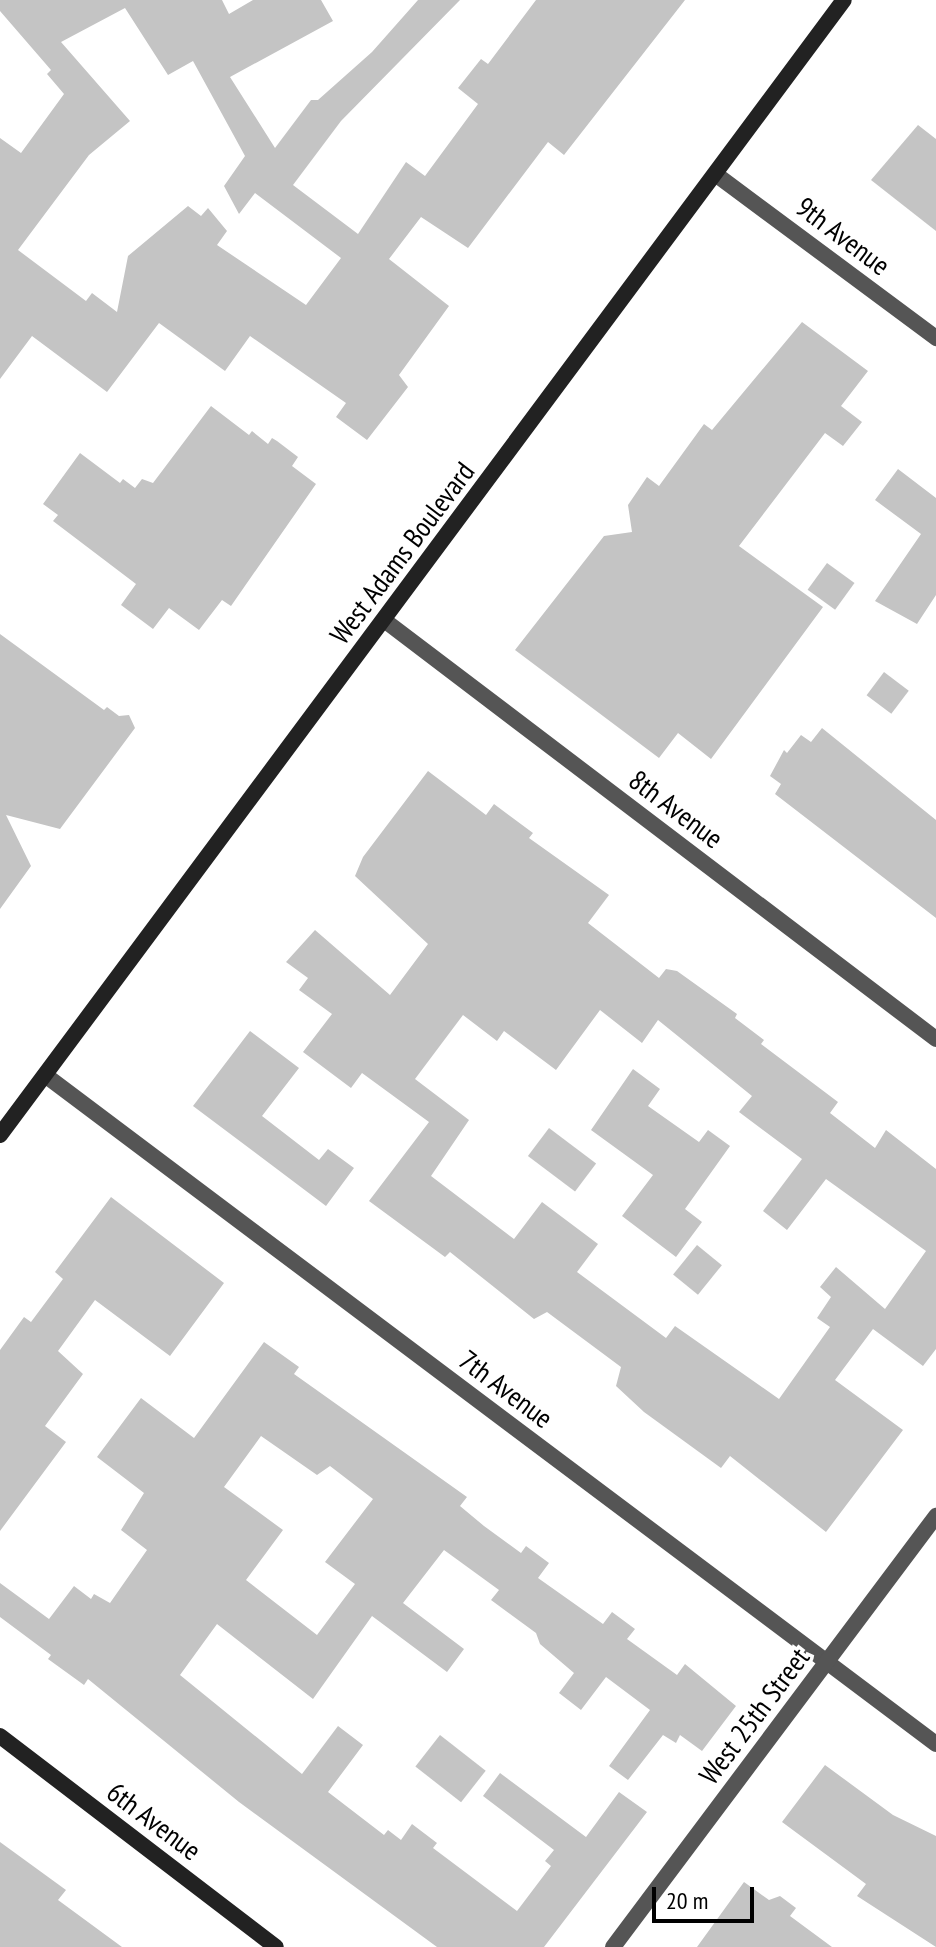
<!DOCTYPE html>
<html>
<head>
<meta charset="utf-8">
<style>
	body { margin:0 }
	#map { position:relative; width:936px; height:1947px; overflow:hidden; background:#fff; font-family:"PT Sans Narrow",sans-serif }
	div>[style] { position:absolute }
	.building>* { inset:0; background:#c4c4c4; transform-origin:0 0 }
	.street>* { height:16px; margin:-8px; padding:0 8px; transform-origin:8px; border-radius:8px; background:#555 }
	.secondary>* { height:16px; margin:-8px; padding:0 8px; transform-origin:8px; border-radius:8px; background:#222 }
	span { translate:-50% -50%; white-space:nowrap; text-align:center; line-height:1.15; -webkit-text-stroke:7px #fff; paint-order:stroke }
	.street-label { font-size:28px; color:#000 }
	.scale { position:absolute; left:652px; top:1887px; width:102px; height:36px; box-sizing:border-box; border:4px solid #000; border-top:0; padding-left:10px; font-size:24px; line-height:28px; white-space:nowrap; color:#000; -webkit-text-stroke:6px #fff; paint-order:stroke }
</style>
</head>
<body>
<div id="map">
	<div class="building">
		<i style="clip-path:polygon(evenodd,0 0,222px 0,229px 14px,253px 0,321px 0,333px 21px,230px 77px,275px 148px,311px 100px,318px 100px,372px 52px,418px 0,460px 0,341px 121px,293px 185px,358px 234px,406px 162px,425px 176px,478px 104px,458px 88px,481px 59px,488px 64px,536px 0,685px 0,564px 155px,548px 142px,468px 248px,421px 217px,389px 259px,449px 306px,399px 375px,408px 387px,367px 440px,336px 417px,346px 403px,250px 336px,225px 371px,159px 323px,107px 392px,32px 336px,0 379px,0 138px,21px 153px,64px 94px,47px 74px,51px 70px,0 11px,0 0,125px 8px,168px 75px,193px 61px,245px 156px,224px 186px,239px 214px,255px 193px,341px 258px,306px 305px,217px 245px,227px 231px,208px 208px,201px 216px,188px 206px,128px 256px,117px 312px,92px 293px,86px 301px,18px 250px,89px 155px,130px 121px,61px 42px,125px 8px)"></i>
		<i style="clip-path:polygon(918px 125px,936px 139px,936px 231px,871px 180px)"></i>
		<i style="clip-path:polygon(802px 322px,868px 371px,841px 406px,862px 422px,843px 446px,825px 433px,739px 546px,823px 607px,711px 759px,678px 733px,659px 758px,515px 650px,604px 536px,632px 532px,628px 505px,647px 477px,659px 486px,704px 424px,712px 430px)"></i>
		<i style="clip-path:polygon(211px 406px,249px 435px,252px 431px,268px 444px,272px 438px,277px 441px,298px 457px,292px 466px,316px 484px,231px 606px,222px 600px,199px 630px,169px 608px,153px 629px,121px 605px,136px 584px,53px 521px,58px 515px,43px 504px,80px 453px,120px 483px,123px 479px,135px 488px,142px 479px,153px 483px)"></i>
		<i style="clip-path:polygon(898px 469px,936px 498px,936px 595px,917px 624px,875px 601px,921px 534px,875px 500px)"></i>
		<i style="left:827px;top:563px;width:34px;height:33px;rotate:36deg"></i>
		<i style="clip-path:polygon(0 634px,104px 710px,107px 707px,119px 716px,129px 715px,135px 728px,60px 829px,6px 815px,31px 866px,0 909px)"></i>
		<i style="left:884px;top:672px;width:31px;height:29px;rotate:37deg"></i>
		<i style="clip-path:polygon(822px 728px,936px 820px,936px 918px,775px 794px,781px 784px,770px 776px,784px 750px,787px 753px,801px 735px,811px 742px)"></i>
		<i style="clip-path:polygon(evenodd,428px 771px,486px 815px,494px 804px,533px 833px,529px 838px,609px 895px,588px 923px,659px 978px,666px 969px,677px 971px,737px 1014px,735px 1018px,764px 1040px,761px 1044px,838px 1102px,830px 1113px,875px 1148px,886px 1130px,936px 1169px,936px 1349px,923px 1366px,873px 1329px,835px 1380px,903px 1430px,826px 1532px,730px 1456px,721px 1468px,644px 1412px,616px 1386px,621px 1367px,547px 1312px,534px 1319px,450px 1252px,445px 1257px,369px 1201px,429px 1122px,362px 1073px,351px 1088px,303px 1052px,332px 1014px,299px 990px,308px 978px,286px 962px,315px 930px,390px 995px,428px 944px,355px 876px,363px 857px,428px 771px,600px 1010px,642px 1043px,658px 1020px,752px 1096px,739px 1112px,802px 1159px,763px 1211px,787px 1230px,826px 1179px,926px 1251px,885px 1309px,836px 1267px,820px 1287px,831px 1297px,817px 1318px,830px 1327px,779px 1399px,675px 1326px,666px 1338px,577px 1272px,598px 1244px,542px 1202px,514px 1239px,431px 1176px,469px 1120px,415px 1079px,463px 1015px,497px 1041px,504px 1031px,556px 1070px,600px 1010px)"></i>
		<i style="clip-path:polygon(250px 1031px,299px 1068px,262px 1116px,319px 1160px,328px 1149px,354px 1168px,326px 1206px,193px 1106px)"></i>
		<i style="clip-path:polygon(633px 1069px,660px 1089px,648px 1106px,699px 1142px,708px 1130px,730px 1146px,685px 1209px,702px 1222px,676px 1257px,622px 1216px,653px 1175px,591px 1130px)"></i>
		<i style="left:549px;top:1128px;width:59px;height:35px;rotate:37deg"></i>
		<i style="clip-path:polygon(111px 1197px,224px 1283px,170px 1356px,95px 1300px,58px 1351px,83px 1374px,45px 1426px,66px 1442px,0 1531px,0 1350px,24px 1317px,31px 1322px,63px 1279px,55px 1272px)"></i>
		<i style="left:697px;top:1245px;width:32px;height:38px;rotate:39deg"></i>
		<i style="clip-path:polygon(evenodd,264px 1342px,299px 1367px,294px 1374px,467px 1497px,460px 1506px,484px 1526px,521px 1553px,526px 1546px,549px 1563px,538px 1578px,603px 1624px,612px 1612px,635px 1629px,627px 1639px,677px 1675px,685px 1664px,736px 1706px,702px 1751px,680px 1735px,676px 1743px,663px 1735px,628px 1780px,609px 1766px,650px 1710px,606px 1677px,581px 1710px,559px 1693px,574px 1673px,540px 1644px,536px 1633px,491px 1600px,499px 1590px,444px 1550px,403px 1603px,464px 1649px,447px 1672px,372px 1616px,313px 1699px,217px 1624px,180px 1675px,302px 1774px,338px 1726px,363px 1745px,328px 1792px,384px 1835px,388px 1830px,401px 1840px,412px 1824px,437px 1843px,433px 1848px,517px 1911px,551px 1866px,545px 1861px,554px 1850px,483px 1796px,500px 1773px,586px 1837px,619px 1792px,647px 1812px,544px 1947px,437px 1947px,239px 1802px,88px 1679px,84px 1685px,48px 1659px,51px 1655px,0 1617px,0 1583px,49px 1619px,74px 1586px,91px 1599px,94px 1594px,110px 1603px,147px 1550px,121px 1530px,144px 1493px,97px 1457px,141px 1398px,194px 1438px,264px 1342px,261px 1436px,317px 1475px,330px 1466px,373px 1499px,325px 1562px,355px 1584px,317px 1635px,246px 1580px,283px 1530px,224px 1487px,261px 1436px)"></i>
		<i style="left:440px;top:1735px;width:58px;height:40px;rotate:38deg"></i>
		<i style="clip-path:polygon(825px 1765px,893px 1815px,936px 1836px,936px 1947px,857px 1896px,866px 1884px,782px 1822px)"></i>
		<i style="clip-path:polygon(0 1842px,66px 1890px,58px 1900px,122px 1947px,0 1947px)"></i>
		<i style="clip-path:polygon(744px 1882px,769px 1900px,780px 1896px,796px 1908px,790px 1916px,832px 1947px,697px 1947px)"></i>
	</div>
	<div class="street">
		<i style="left:718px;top:176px;width:272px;rotate:36.6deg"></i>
		<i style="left:384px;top:620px;width:693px;rotate:37.2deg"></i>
		<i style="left:45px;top:1075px;width:1114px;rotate:36.9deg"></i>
		<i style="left:613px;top:1947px;width:539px;rotate:-53.15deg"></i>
	</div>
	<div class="secondary">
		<i style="left:0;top:1135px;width:1414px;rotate:-53.37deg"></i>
		<i style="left:0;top:1736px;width:347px;rotate:37.4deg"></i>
	</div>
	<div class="street-label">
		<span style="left:843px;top:236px;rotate:37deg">9th Avenue</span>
		<span style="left:402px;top:553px;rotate:-53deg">West Adams Boulevard</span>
		<span style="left:676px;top:809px;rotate:37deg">8th Avenue</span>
		<span style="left:506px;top:1389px;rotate:37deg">7th Avenue</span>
		<span style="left:754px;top:1716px;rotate:-53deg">West 25th Street</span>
		<span style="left:154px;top:1821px;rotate:37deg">6th Avenue</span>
	</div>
	<div class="scale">20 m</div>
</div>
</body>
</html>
